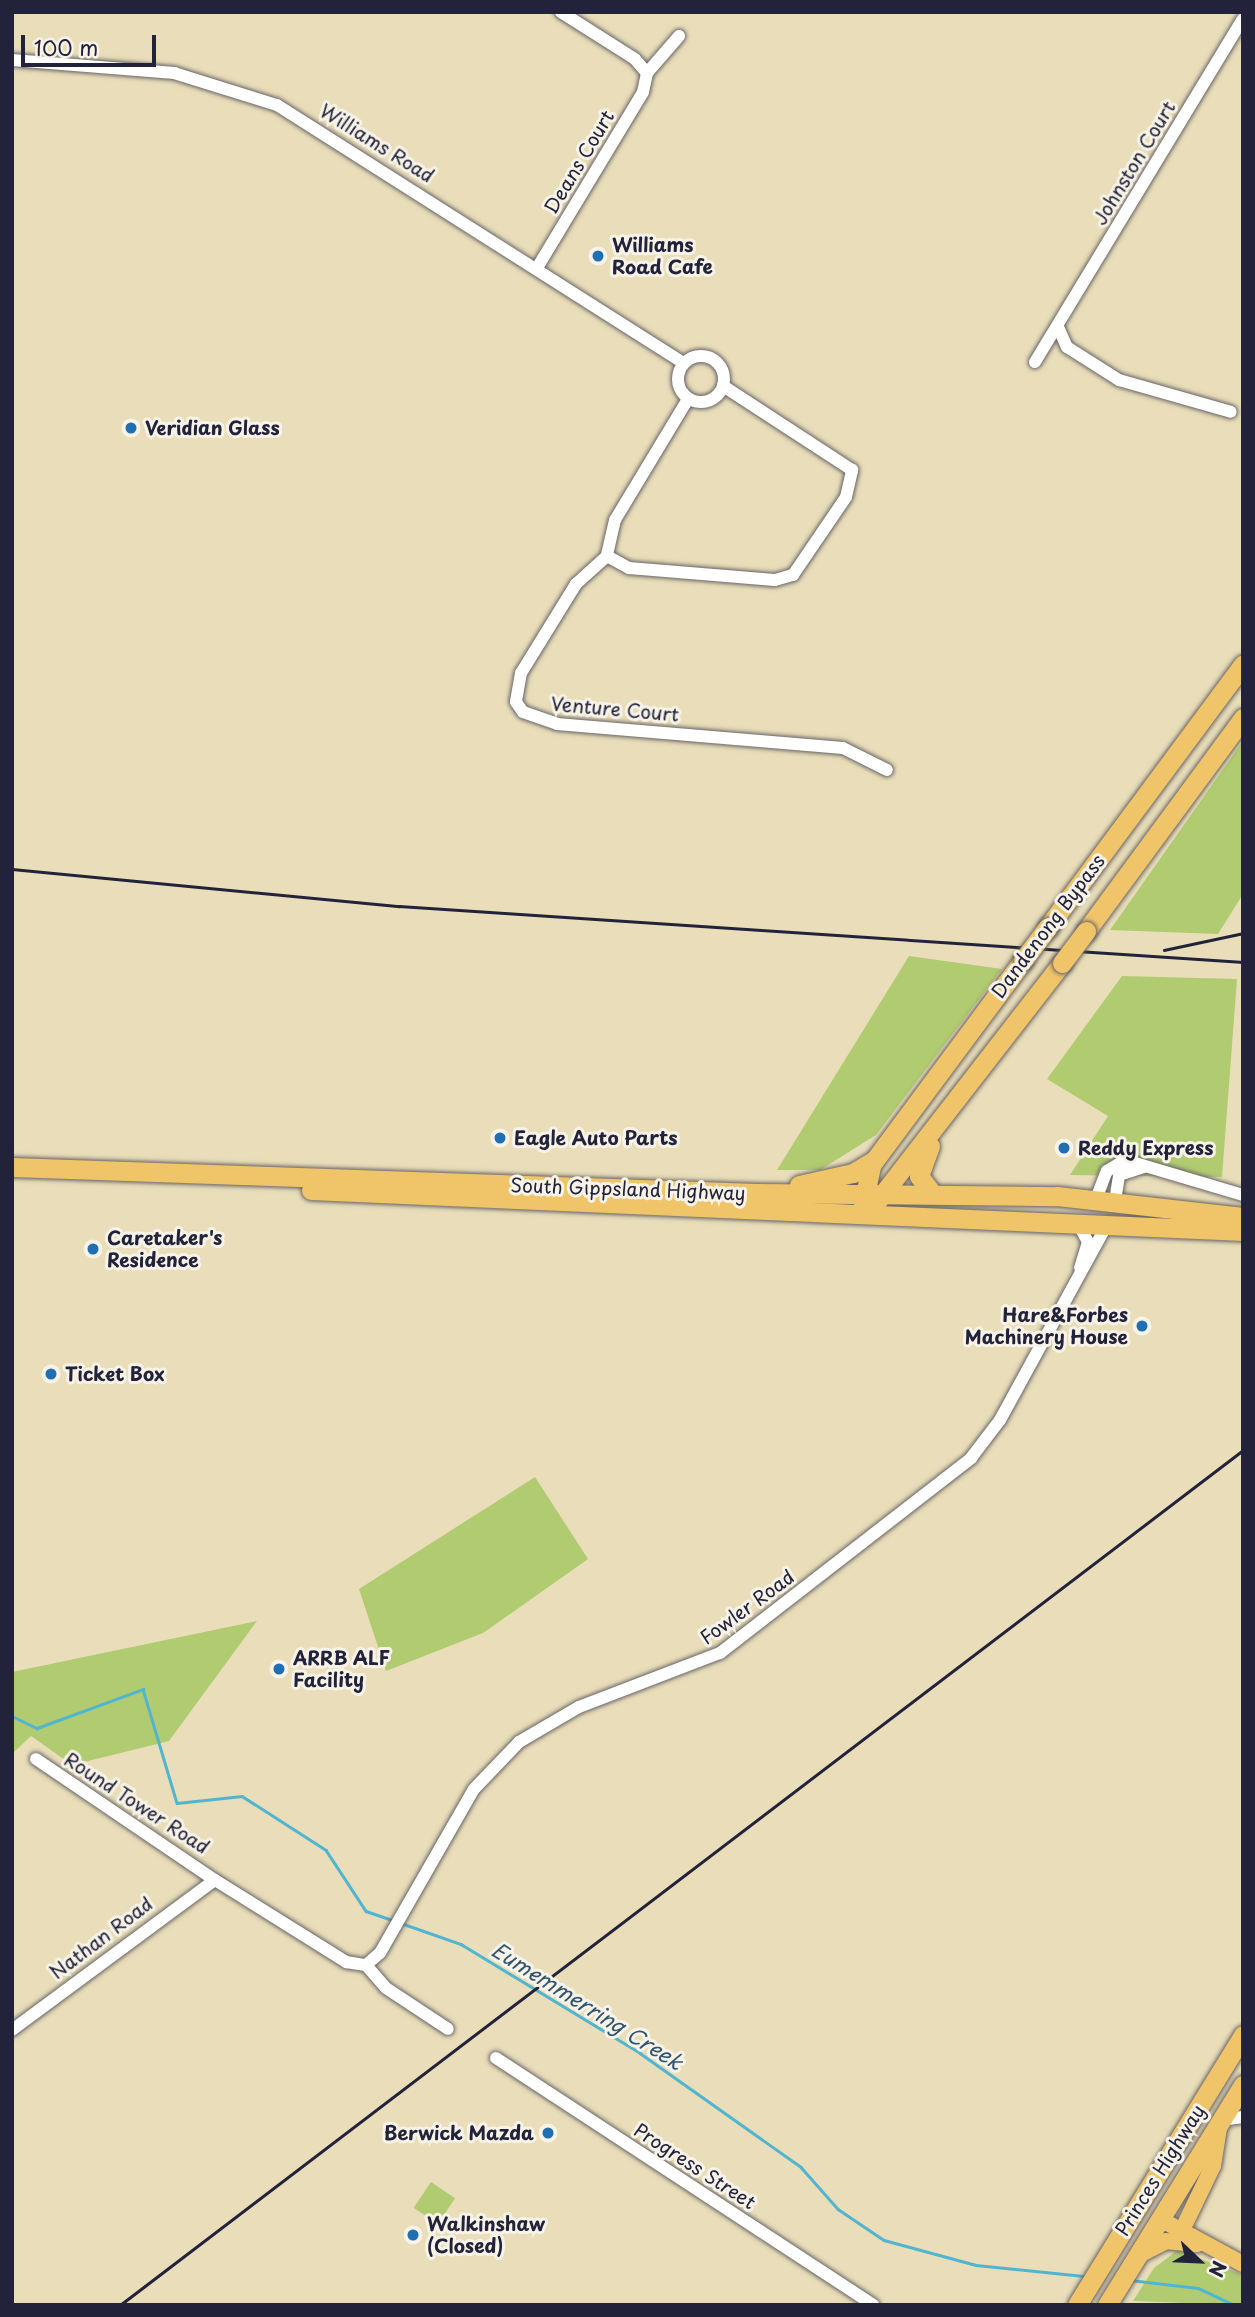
<!DOCTYPE html>
<html>
<head>
<meta charset="utf-8">
<style>
	body { margin:0 }
	#map { position:relative; width:1255px; height:2317px; overflow:hidden; background:#e9deb9; font-family:"Playpen Sans",sans-serif }
	div>[style] { position:absolute }
	.green>* { inset:0; background:#b1cb71; transform-origin:0 0 }
	.stream>* { height:2.5px; margin:-1.25px; padding:0 1.25px; transform-origin:1.25px; border-radius:1.25px; background:#51b5d0 }
	.roads { filter:drop-shadow(0 0 2px #686467) drop-shadow(0 0 2px #686467) }
	.minor>* { height:12px; margin:-6px; padding:0 6px; transform-origin:6px; border-radius:6px; background:#fff }
	.minor>.ring { margin:-6px; padding:0; box-sizing:content-box; background:none; border:12px solid #fff; border-radius:50% }
	.major>* { height:16px; margin:-8px; padding:0 8px; transform-origin:8px; border-radius:8px; background:#f0c469 }
	.highway>* { height:19px; margin:-9.5px; padding:0 9.5px; transform-origin:9.5px; border-radius:9.5px; background:#f0c469 }
	.rail>* { height:2.5px; margin:-1.25px; padding:0 1.25px; transform-origin:1.25px; border-radius:1.25px; background:#22223b }
	.bridges { filter:drop-shadow(0 0 2px #686467) drop-shadow(0 0 2px #686467) }
	.highway-bridge>* { height:19px; margin:-9.5px; padding:0 9.5px; transform-origin:9.5px; border-radius:9.5px; background:#f0c469 }
	.dots>* { width:19px; height:19px; translate:-50% -50%; box-sizing:border-box; border:4px solid #f7f3e8; border-radius:50% }
	span { translate:-50% -50%; white-space:nowrap; text-align:center; line-height:1.15; -webkit-text-stroke:6px #f7f3e8; paint-order:stroke }
	.street-label { font-size:19px; color:#22223b }
	.poi-label { font-size:19px; color:#22223b; font-weight:700 }
	.left { translate:0 -50%; text-align:left }
	.right { translate:-100% -50%; text-align:right }
	.water-label { font-size:21px; color:#32556f; font-style:italic }
	.frame { position:absolute; inset:0; border:14px solid #22223b; pointer-events:none }
	.north { position:absolute; left:1164px; top:2226px; width:70px; height:70px; -webkit-text-stroke:5px #f7f3e8; paint-order:stroke; rotate:113deg; font-size:19px; font-weight:700; line-height:28px; text-align:center; color:#22223b }
	.north::after { content:''; display:block; margin:auto; width:24px; height:32px; background:#22223b; clip-path:polygon(50% 0,100% 100%,50% 72%,0 100%) }
	.scale { position:absolute; left:21px; top:35px; width:135px; height:32px; box-sizing:border-box; border:4px solid #22223b; border-top:0; padding-left:9px; font-size:21px; line-height:24px; white-space:nowrap; color:#22223b; -webkit-text-stroke:5px #f7f3e8; paint-order:stroke }
</style>
</head>
<body>
<div id="map">
	<div class="green">
		<i style="clip-path:polygon(1243px 741px,1243px 894px,1218px 934px,1110px 930px)"></i>
		<i style="clip-path:polygon(909px 956px,1002px 969px,876px 1135px,820px 1170px,777px 1170px)"></i>
		<i style="clip-path:polygon(1122px 976px,1237px 979px,1222px 1177px,1070px 1175px,1108px 1116px,1047px 1079px)"></i>
		<i style="clip-path:polygon(535px 1477px,588px 1559px,483px 1633px,386px 1671px,359px 1589px)"></i>
		<i style="clip-path:polygon(257px 1621px,169px 1741px,72px 1765px,31px 1736px,12px 1754px,12px 1672px)"></i>
		<i style="left:431px;top:2182px;width:29px;height:31px;rotate:34deg"></i>
		<i style="clip-path:polygon(1178px 2250px,1243px 2275px,1243px 2305px,1133px 2301px,1154px 2268px)"></i>
	</div>
	<div class="stream">
		<i style="left:12px;top:1716px;width:28px;rotate:26deg"></i>
		<i style="left:37px;top:1728px;width:113px;rotate:-20.2deg"></i>
		<i style="left:143px;top:1689px;width:119px;rotate:73.4deg"></i>
		<i style="left:177px;top:1803px;width:65px;rotate:-6.1deg"></i>
		<i style="left:242px;top:1796px;width:100px;rotate:32.7deg"></i>
		<i style="left:326px;top:1850px;width:73px;rotate:56.7deg"></i>
		<i style="left:366px;top:1911px;width:31px;rotate:19deg"></i>
		<i style="left:401px;top:1923px;width:64px;rotate:19.3deg"></i>
		<i style="left:461px;top:1944px;width:210px;rotate:31.3deg"></i>
		<i style="left:640px;top:2053px;width:197px;rotate:35.3deg"></i>
		<i style="left:801px;top:2167px;width:56px;rotate:48.6deg"></i>
		<i style="left:838px;top:2209px;width:55px;rotate:34deg"></i>
		<i style="left:884px;top:2240px;width:95px;rotate:15.2deg"></i>
		<i style="left:976px;top:2265px;width:110px;rotate:5.8deg"></i>
		<i style="left:1130px;top:2280px;width:68px;rotate:6.7deg"></i>
		<i style="left:1198px;top:2288px;width:40px;rotate:25deg"></i>
	</div>
	<div class="roads">
		<div class="minor">
			<i style="left:12px;top:60px;width:163px;rotate:4.6deg"></i>
			<i style="left:174px;top:73px;width:108px;rotate:17.3deg"></i>
			<i style="left:277px;top:105px;width:481px;rotate:32.4deg"></i>
			<i style="left:647px;top:73px;width:49px;rotate:-49.1deg"></i>
			<i style="left:537px;top:268px;width:205px;rotate:-58.9deg"></i>
			<i style="left:643px;top:92px;width:19px;rotate:-78deg"></i>
			<i style="left:647px;top:73px;width:18px;rotate:-131deg"></i>
			<i style="left:635px;top:59px;width:88px;rotate:-147.6deg"></i>
			<i style="left:1058px;top:327px;width:22px;rotate:66deg"></i>
			<i style="left:1067px;top:347px;width:62px;rotate:32.4deg"></i>
			<i style="left:1119px;top:380px;width:116px;rotate:15.9deg"></i>
			<i class="ring" style="left:678px;top:356px;width:34px;height:34px"></i>
			<i style="left:1035px;top:362px;width:401px;rotate:-58.8deg"></i>
			<i style="left:688px;top:399px;width:141px;rotate:121.1deg"></i>
			<i style="left:615px;top:520px;width:37px;rotate:103deg"></i>
			<i style="left:607px;top:556px;width:25px;rotate:29deg"></i>
			<i style="left:629px;top:568px;width:146px;rotate:4.7deg"></i>
			<i style="left:775px;top:580px;width:19px;rotate:-16deg"></i>
			<i style="left:793px;top:575px;width:94px;rotate:-55.8deg"></i>
			<i style="left:846px;top:497px;width:28px;rotate:-77deg"></i>
			<i style="left:852px;top:470px;width:154px;rotate:-146.9deg"></i>
			<i style="left:607px;top:556px;width:42px;rotate:137.9deg"></i>
			<i style="left:576px;top:584px;width:105px;rotate:121.7deg"></i>
			<i style="left:521px;top:673px;width:29px;rotate:100deg"></i>
			<i style="left:516px;top:702px;width:12px;rotate:55deg"></i>
			<i style="left:523px;top:712px;width:36px;rotate:19deg"></i>
			<i style="left:557px;top:724px;width:287px;rotate:4.8deg"></i>
			<i style="left:843px;top:748px;width:49px;rotate:26.6deg"></i>
			<i style="left:1096px;top:1199px;width:30px;rotate:-69deg"></i>
			<i style="left:1107px;top:1171px;width:21px;rotate:-31deg"></i>
			<i style="left:1125px;top:1160px;width:123px;rotate:16.5deg"></i>
			<i style="left:1115px;top:1201px;width:26px;rotate:-81deg"></i>
			<i style="left:1119px;top:1175px;width:26px;rotate:-18deg"></i>
			<i style="left:1077px;top:1222px;width:23px;rotate:61deg"></i>
			<i style="left:1088px;top:1242px;width:27px;rotate:107deg"></i>
			<i style="left:36px;top:1759px;width:216px;rotate:34.1deg"></i>
			<i style="left:215px;top:1880px;width:155px;rotate:32deg"></i>
			<i style="left:346px;top:1962px;width:20px;rotate:9deg"></i>
			<i style="left:366px;top:1965px;width:18px;rotate:-41deg"></i>
			<i style="left:380px;top:1953px;width:189px;rotate:-60.2deg"></i>
			<i style="left:474px;top:1789px;width:65px;rotate:-46.2deg"></i>
			<i style="left:519px;top:1742px;width:69px;rotate:-30.3deg"></i>
			<i style="left:579px;top:1707px;width:151px;rotate:-21deg"></i>
			<i style="left:720px;top:1653px;width:318px;rotate:-37.8deg"></i>
			<i style="left:971px;top:1458px;width:48px;rotate:-52.7deg"></i>
			<i style="left:1000px;top:1420px;width:225px;rotate:-61.3deg"></i>
			<i style="left:366px;top:1965px;width:30px;rotate:49deg"></i>
			<i style="left:386px;top:1988px;width:74px;rotate:33.5deg"></i>
			<i style="left:12px;top:2030px;width:252px;rotate:-36.5deg"></i>
			<i style="left:496px;top:2058px;width:451px;rotate:33.2deg"></i>
			<i style="left:1221px;top:2120px;width:22px;rotate:-8deg"></i>
		</div>
		<div class="major">
			<i style="left:1160px;top:2219px;width:94px;rotate:28.5deg"></i>
			<i style="left:1186px;top:2222px;width:62px;rotate:-64.3deg"></i>
			<i style="left:1213px;top:2166px;width:39px;rotate:-81deg"></i>
			<i style="left:1139px;top:2255px;width:30px;rotate:-27deg"></i>
			<i style="left:1166px;top:2241px;width:31px;rotate:6deg"></i>
		</div>
		<div class="highway">
			<i style="left:1048px;top:927px;width:327px;rotate:-53.4deg"></i>
			<i style="left:1086px;top:931px;width:265px;rotate:-53.6deg"></i>
			<i style="left:930px;top:1146px;width:32px;rotate:110deg"></i>
			<i style="left:919px;top:1176px;width:21px;rotate:53deg"></i>
			<i style="left:12px;top:1167px;width:745px;rotate:2deg"></i>
			<i style="left:757px;top:1193px;width:300px;rotate:0.6deg"></i>
			<i style="left:1057px;top:1196px;width:187px;rotate:6.4deg"></i>
			<i style="left:799px;top:1185px;width:55px;rotate:-12.5deg"></i>
			<i style="left:853px;top:1173px;width:23px;rotate:-31deg"></i>
			<i style="left:311px;top:1190px;width:933px;rotate:2.52deg"></i>
			<i style="left:878px;top:1200px;width:300px;rotate:-52.2deg"></i>
			<i style="left:863px;top:1204px;width:40px;rotate:-78deg"></i>
			<i style="left:871px;top:1165px;width:255px;rotate:-53.4deg"></i>
			<i style="left:1077px;top:2305px;width:317px;rotate:-58.4deg"></i>
			<i style="left:1107px;top:2305px;width:259px;rotate:-58.3deg"></i>
		</div>
	</div>
	<div class="rail">
		<i style="left:12px;top:869px;width:389px;rotate:5.5deg"></i>
		<i style="left:399px;top:906px;width:846px;rotate:3.8deg"></i>
		<i style="left:1164px;top:950px;width:81px;rotate:-12.1deg"></i>
		<i style="left:120px;top:2305px;width:1411px;rotate:-37.28deg"></i>
	</div>
	<div class="bridges">
		<div class="highway-bridge">
			<i style="left:1023px;top:960px;width:41px;rotate:-52.9deg"></i>
			<i style="left:1062px;top:963px;width:40px;rotate:-53deg"></i>
		</div>
	</div>
	<div class="dots">
		<i style="left:598px;top:256px;background:#1f6fb2"></i>
		<i style="left:131px;top:428px;background:#1f6fb2"></i>
		<i style="left:500px;top:1138px;background:#1f6fb2"></i>
		<i style="left:1064px;top:1148px;background:#1f6fb2"></i>
		<i style="left:93px;top:1249px;background:#1f6fb2"></i>
		<i style="left:1142px;top:1326px;background:#1f6fb2"></i>
		<i style="left:51px;top:1374px;background:#1f6fb2"></i>
		<i style="left:279px;top:1669px;background:#1f6fb2"></i>
		<i style="left:548px;top:2133px;background:#1f6fb2"></i>
		<i style="left:413px;top:2235px;background:#1f6fb2"></i>
	</div>
	<div class="street-label">
		<span style="left:377px;top:143px;rotate:32deg">Williams Road</span>
		<span style="left:579px;top:162px;rotate:-59deg">Deans Court</span>
		<span style="left:1134px;top:163px;rotate:-59deg">Johnston Court</span>
		<span style="left:615px;top:709px;rotate:5deg">Venture Court</span>
		<span style="left:1048px;top:926px;rotate:-53deg">Dandenong Bypass</span>
		<span style="left:628px;top:1189px;rotate:2deg">South Gippsland Highway</span>
		<span style="left:747px;top:1607px;rotate:-36deg">Fowler Road</span>
		<span style="left:137px;top:1803px;rotate:33deg">Round Tower Road</span>
		<span style="left:101px;top:1938px;rotate:-37deg">Nathan Road</span>
		<span style="left:695px;top:2166px;rotate:33deg">Progress Street</span>
		<span style="left:1160px;top:2170px;rotate:-58deg">Princes Highway</span>
	</div>
	<div class="poi-label">
		<span class="left" style="left:612px;top:256px">Williams<br>Road Cafe</span>
		<span class="left" style="left:145px;top:428px">Veridian Glass</span>
		<span class="left" style="left:514px;top:1138px">Eagle Auto Parts</span>
		<span class="left" style="left:1078px;top:1148px">Reddy Express</span>
		<span class="left" style="left:107px;top:1249px">Caretaker's<br>Residence</span>
		<span class="right" style="left:1128px;top:1326px">Hare&amp;Forbes<br>Machinery House</span>
		<span class="left" style="left:65px;top:1374px">Ticket Box</span>
		<span class="left" style="left:293px;top:1669px">ARRB ALF<br>Facility</span>
		<span class="right" style="left:534px;top:2133px">Berwick Mazda</span>
		<span class="left" style="left:427px;top:2235px">Walkinshaw<br>(Closed)</span>
	</div>
	<div class="water-label">
		<span style="left:588px;top:2005px;rotate:32deg">Eumemmerring Creek</span>
	</div>
	<div class="frame"></div>
	<div class="north">N</div>
	<div class="scale">100 m</div>
</div>
</body>
</html>
